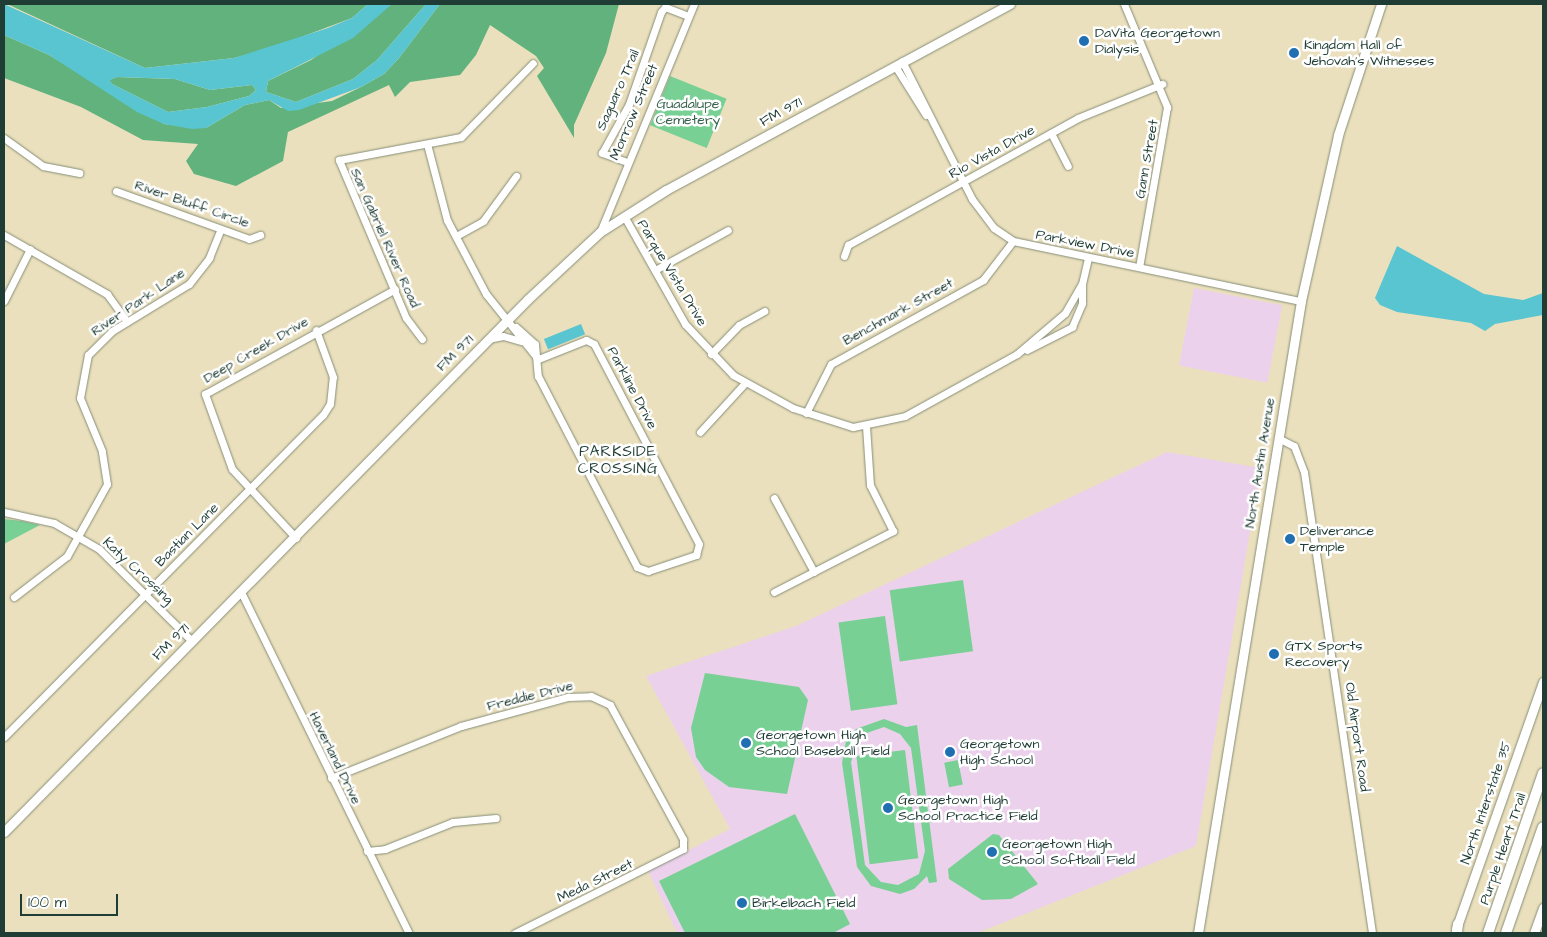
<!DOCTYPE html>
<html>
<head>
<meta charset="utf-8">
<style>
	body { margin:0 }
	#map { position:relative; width:1547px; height:937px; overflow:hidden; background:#ebe0bd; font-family:"Architects Daughter",sans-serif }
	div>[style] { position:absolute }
	.built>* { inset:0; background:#ebd1eb; transform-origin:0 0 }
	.green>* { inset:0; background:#79d094; transform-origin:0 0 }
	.forest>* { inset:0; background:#62b27e }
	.water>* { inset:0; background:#59c5d0; transform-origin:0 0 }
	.roads { filter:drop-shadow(0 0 1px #858e78) drop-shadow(0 0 1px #858e78) }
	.minor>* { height:7px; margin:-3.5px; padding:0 3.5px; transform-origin:3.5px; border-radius:3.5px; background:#fff }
	.major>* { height:9px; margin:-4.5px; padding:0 4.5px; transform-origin:4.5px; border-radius:4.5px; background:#fff }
	.highway>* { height:10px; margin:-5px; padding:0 5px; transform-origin:5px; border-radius:5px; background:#fff }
	.dots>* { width:14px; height:14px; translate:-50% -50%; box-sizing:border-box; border:2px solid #fff; border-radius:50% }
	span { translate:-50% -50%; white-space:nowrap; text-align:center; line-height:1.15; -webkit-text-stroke:5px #fff; paint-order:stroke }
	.poi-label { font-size:14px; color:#1f3d34 }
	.left { translate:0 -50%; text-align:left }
	.street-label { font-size:14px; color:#1f3d34 }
	.park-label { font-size:14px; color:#36624c }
	.neighbourhood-label { font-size:15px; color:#1f3d34; letter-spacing:1px }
	.frame { position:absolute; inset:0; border:5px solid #1f3d34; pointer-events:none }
	.scale { position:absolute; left:20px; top:894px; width:98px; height:22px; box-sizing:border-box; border:2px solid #1f3d34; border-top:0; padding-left:6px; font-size:15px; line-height:18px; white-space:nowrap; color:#1f3d34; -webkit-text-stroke:4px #fff; paint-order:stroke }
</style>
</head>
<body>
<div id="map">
	<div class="built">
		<i style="left:1194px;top:288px;width:90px;height:79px;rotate:11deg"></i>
		<i style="clip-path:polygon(1167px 452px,1261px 468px,1196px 846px,977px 933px,677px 933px,648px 871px,730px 829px,646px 676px,796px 626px)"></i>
	</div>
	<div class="green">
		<i style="left:670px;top:76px;width:61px;height:53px;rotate:22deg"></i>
		<i style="clip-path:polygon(4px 519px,22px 521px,40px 525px,4px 544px)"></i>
		<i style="left:963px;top:580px;width:72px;height:74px;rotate:82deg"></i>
		<i style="left:885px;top:616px;width:89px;height:47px;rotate:82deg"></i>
		<i style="clip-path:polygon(705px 673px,799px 687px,808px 700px,787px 794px,729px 787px,705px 770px,696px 757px,691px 728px)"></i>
		<i style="clip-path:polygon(evenodd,884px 719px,906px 727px,917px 725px,937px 882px,929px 883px,927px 876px,914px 889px,900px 894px,871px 886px,857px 867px,842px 763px,846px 741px,856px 729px,884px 719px,884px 727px,900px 734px,911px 748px,925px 851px,919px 874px,898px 885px,881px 882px,865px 865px,851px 762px,861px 735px,884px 727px)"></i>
		<i style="left:905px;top:750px;width:109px;height:49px;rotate:83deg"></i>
		<i style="left:958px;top:760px;width:25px;height:14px;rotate:79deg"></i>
		<i style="clip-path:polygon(795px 814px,850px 924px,833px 933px,685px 933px,659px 881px)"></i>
		<i style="clip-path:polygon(993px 834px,999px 835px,1038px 884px,1011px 899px,982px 900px,949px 879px,948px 869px)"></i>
	</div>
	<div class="forest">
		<i style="clip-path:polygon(7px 4px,368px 4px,352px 18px,269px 49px,234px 58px,145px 68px)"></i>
		<i style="clip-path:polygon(392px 4px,426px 4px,377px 60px,353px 79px,296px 102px,266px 92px,268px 81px,311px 60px)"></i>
		<i style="clip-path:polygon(440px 4px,619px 4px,606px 53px,574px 125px,574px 138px,537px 76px,544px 68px,536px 56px,490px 25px,476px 55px,460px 75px,410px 82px,395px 97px,389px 85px,288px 132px,283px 161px,236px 186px,194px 174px,186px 161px,198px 144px,143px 140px,81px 107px,4px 78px,4px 35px,49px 55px,164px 124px,206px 128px,245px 105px,269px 100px,281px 108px,332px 101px,361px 87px,384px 74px,399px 58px)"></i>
		<i style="clip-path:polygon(117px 77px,175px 79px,210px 90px,252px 85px,256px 90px,249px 96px,207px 107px,168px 112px,112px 84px,109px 80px)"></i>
	</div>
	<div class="water">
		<i style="clip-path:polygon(evenodd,4px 4px,145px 68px,234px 58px,328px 28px,352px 18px,368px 4px,392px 4px,353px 38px,268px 81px,266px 92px,296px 102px,353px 79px,377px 60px,426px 4px,440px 4px,399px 58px,384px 74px,361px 87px,299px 110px,288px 111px,269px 100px,245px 105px,206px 128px,192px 129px,164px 124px,137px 112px,49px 55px,4px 35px,4px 4px,117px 77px,175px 79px,210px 90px,252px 85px,256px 90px,249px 96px,207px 107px,168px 112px,112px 84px,110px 80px,117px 77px)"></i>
		<i style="clip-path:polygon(1397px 246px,1484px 294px,1523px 300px,1543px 293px,1543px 315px,1495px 324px,1485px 331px,1471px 323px,1397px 312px,1380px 305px,1375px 298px)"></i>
		<i style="left:581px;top:324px;width:11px;height:40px;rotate:68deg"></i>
	</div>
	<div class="roads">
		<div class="minor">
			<i style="left:1124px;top:4px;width:112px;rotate:67.3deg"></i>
			<i style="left:1167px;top:107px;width:162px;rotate:99.9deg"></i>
			<i style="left:902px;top:61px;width:155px;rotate:63.1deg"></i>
			<i style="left:972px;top:199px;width:36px;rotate:53deg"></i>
			<i style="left:994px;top:228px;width:23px;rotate:34deg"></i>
			<i style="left:1013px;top:241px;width:294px;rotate:11.8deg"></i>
			<i style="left:895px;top:66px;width:58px;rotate:57.7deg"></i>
			<i style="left:1051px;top:133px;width:37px;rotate:63deg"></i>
			<i style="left:4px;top:138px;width:48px;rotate:35.7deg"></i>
			<i style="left:43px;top:166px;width:37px;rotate:11deg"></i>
			<i style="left:427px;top:144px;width:79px;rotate:75.3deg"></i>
			<i style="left:447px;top:220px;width:84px;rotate:62.2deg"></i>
			<i style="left:486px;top:294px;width:83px;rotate:51.3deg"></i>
			<i style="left:627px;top:162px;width:27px;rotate:-160deg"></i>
			<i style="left:602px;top:153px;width:56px;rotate:-61.1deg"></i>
			<i style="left:629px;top:104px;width:97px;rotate:-70.8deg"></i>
			<i style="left:661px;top:12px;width:6px;rotate:-51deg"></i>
			<i style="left:665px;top:7px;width:25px;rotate:21deg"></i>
			<i style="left:116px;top:191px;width:141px;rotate:19.8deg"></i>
			<i style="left:249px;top:239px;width:12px;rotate:-20deg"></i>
			<i style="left:624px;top:216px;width:124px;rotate:60.5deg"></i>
			<i style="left:685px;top:324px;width:70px;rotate:46.7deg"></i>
			<i style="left:733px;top:375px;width:68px;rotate:28.8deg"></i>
			<i style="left:793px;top:408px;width:63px;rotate:17.6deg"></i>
			<i style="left:853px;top:427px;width:53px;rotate:-11.9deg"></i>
			<i style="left:905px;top:416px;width:128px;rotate:-29deg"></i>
			<i style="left:1017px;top:354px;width:63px;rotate:-40.5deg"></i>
			<i style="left:1065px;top:313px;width:34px;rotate:-60deg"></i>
			<i style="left:1082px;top:284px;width:26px;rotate:-77deg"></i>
			<i style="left:600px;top:232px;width:247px;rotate:-67.6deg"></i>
			<i style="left:4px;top:235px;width:119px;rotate:29.8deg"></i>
			<i style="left:107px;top:294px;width:34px;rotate:54deg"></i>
			<i style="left:458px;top:235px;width:29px;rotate:-29deg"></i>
			<i style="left:483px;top:221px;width:56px;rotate:-53.7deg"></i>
			<i style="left:844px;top:256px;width:12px;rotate:-70deg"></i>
			<i style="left:848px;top:245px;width:263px;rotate:-28.9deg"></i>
			<i style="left:1078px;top:118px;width:91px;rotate:-22deg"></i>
			<i style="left:655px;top:270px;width:83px;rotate:-28.7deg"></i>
			<i style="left:4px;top:301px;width:58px;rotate:-63.4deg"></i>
			<i style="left:516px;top:327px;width:25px;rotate:42deg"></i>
			<i style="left:535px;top:344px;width:32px;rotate:85deg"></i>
			<i style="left:538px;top:376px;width:215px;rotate:62.6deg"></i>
			<i style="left:637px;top:567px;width:12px;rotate:20deg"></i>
			<i style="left:648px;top:571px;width:51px;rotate:-18.4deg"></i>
			<i style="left:696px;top:555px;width:11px;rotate:-75deg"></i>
			<i style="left:699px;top:544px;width:226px;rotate:-117.7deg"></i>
			<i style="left:594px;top:344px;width:9px;rotate:-153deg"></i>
			<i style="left:586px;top:340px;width:52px;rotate:158.4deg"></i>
			<i style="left:422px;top:339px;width:26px;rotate:-127deg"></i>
			<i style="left:406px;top:318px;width:172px;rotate:-113deg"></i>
			<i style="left:339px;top:160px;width:124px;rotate:-10.7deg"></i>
			<i style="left:461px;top:137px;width:103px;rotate:-45.8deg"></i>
			<i style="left:488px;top:339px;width:15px;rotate:-11deg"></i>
			<i style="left:503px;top:336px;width:19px;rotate:16deg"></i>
			<i style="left:1027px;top:350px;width:51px;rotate:-27.1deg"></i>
			<i style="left:1072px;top:327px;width:26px;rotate:-67deg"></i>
			<i style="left:1082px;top:303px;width:19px;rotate:-90deg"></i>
			<i style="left:711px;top:354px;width:40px;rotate:-46deg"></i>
			<i style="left:739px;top:325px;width:29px;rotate:-29deg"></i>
			<i style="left:806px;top:413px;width:55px;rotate:-63deg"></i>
			<i style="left:831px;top:364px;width:174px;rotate:-28.9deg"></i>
			<i style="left:983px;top:280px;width:49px;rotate:-52.4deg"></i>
			<i style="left:700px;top:432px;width:65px;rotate:-47.5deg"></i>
			<i style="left:1278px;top:438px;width:18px;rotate:27deg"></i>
			<i style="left:1294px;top:446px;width:28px;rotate:69deg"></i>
			<i style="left:1304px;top:472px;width:466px;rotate:81.6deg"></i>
			<i style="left:774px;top:498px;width:84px;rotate:61.6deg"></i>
			<i style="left:4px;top:512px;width:51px;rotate:12.4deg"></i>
			<i style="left:54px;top:523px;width:52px;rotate:30deg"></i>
			<i style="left:99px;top:549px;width:131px;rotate:44.7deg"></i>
			<i style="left:296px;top:538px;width:94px;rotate:-132.8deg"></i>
			<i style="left:232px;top:469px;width:80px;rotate:-109.8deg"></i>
			<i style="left:205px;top:394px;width:217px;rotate:-28.9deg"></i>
			<i style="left:241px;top:592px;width:380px;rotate:63.8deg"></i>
			<i style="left:774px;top:592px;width:134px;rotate:-27.1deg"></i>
			<i style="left:893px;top:531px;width:51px;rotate:-116.6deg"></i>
			<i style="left:870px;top:485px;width:58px;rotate:-93.9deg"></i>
			<i style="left:14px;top:597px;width:67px;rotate:-37.7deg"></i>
			<i style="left:67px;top:556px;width:82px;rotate:-60.9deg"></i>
			<i style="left:107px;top:484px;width:33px;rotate:-99deg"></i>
			<i style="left:102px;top:451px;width:57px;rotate:-112.5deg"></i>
			<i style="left:80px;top:398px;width:44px;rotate:-79.5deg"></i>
			<i style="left:88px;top:355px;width:34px;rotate:-45deg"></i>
			<i style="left:112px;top:331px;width:90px;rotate:-31.4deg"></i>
			<i style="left:189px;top:284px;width:33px;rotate:-52deg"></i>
			<i style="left:209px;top:258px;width:31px;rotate:-68deg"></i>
			<i style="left:4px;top:737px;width:453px;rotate:-45.3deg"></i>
			<i style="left:323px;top:415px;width:13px;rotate:-58deg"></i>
			<i style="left:330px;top:404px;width:27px;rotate:-84deg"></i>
			<i style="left:333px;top:377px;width:50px;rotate:-109.9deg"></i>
			<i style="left:331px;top:778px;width:140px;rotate:-21.8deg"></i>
			<i style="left:461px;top:726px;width:111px;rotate:-15.2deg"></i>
			<i style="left:568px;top:697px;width:23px;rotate:-2deg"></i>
			<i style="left:591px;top:696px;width:21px;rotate:25deg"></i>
			<i style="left:610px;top:705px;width:153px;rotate:61.4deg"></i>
			<i style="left:683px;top:839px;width:10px;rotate:90deg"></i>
			<i style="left:683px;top:849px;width:188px;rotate:153.4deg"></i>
			<i style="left:367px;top:851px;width:18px;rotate:-6deg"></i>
			<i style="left:385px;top:849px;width:73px;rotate:-21.7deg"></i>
			<i style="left:453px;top:822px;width:43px;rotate:-5.3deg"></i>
		</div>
		<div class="major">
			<i style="left:4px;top:832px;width:747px;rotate:-45.49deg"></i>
			<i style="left:528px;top:299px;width:98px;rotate:-42.9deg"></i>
			<i style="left:600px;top:232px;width:78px;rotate:-32.5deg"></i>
			<i style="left:666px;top:190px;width:391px;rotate:-28.4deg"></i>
			<i style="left:1456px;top:929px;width:262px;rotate:-70.6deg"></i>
			<i style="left:1198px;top:933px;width:640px;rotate:-80.74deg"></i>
			<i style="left:1301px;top:301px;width:170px;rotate:-77.4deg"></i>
			<i style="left:1338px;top:135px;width:138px;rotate:-71.8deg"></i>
			<i style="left:1534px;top:933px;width:27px;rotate:-70deg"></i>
		</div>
		<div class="highway">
			<i style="left:1457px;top:933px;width:9px;rotate:-84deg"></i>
			<i style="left:1488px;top:933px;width:169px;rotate:-71deg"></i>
			<i style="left:1506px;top:933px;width:112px;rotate:-70.8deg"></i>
		</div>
	</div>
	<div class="dots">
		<i style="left:1084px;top:41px;background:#1f6fb2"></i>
		<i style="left:1294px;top:53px;background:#1f6fb2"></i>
		<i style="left:1290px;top:539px;background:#1f6fb2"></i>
		<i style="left:1274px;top:654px;background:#1f6fb2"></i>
		<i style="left:746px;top:743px;background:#1f6fb2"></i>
		<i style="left:950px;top:752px;background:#1f6fb2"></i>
		<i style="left:888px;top:808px;background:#1f6fb2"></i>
		<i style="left:992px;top:852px;background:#1f6fb2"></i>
		<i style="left:742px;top:903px;background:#1f6fb2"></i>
	</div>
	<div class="poi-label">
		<span class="left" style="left:1095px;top:41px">DaVita Georgetown<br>Dialysis</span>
		<span class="left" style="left:1304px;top:53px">Kingdom Hall of<br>Jehovah's Witnesses</span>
		<span class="left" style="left:1300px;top:539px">Deliverance<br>Temple</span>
		<span class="left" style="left:1285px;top:654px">GTX Sports<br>Recovery</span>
		<span class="left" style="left:756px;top:743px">Georgetown High<br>School Baseball Field</span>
		<span class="left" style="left:960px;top:752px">Georgetown<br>High School</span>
		<span class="left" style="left:898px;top:808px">Georgetown High<br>School Practice Field</span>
		<span class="left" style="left:1002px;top:852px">Georgetown High<br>School Softball Field</span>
		<span class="left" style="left:752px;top:903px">Birkelbach Field</span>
	</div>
	<div class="street-label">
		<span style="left:618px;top:90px;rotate:-66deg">Saguaro Trail</span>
		<span style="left:634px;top:112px;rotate:-67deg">Morrow Street</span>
		<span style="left:781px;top:112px;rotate:-29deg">FM 971</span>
		<span style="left:992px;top:152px;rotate:-29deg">Rio Vista Drive</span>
		<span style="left:1147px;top:159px;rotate:-80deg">Gann Street</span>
		<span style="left:192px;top:204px;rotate:19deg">River Bluff Circle</span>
		<span style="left:385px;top:238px;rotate:66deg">San Gabriel River Road</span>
		<span style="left:1085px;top:244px;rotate:11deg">Parkview Drive</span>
		<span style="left:672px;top:273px;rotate:59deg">Parque Vista Drive</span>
		<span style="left:138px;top:302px;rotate:-34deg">River Park Lane</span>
		<span style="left:898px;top:312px;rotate:-29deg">Benchmark Street</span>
		<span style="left:256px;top:350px;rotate:-30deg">Deep Creek Drive</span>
		<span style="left:455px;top:353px;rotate:-45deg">FM 971</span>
		<span style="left:632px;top:388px;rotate:62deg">Parkline Drive</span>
		<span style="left:1260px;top:463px;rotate:-81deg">North Austin Avenue</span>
		<span style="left:187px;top:535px;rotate:-45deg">Bastian Lane</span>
		<span style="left:138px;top:571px;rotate:43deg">Katy Crossing</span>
		<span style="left:171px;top:642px;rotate:-45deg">FM 971</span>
		<span style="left:530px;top:696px;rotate:-14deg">Freddie Drive</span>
		<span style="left:1357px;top:737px;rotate:82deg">Old Airport Road</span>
		<span style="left:335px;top:758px;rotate:64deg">Haverland Drive</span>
		<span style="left:1486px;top:803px;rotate:-71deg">North Interstate 35</span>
		<span style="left:1503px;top:849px;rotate:-71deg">Purple Heart Trail</span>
		<span style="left:595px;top:881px;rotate:-26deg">Meda Street</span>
	</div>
	<div class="park-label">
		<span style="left:688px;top:112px">Guadalupe<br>Cemetery</span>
	</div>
	<div class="neighbourhood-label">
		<span style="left:618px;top:460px">PARKSIDE<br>CROSSING</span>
	</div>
	<div class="frame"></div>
	<div class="scale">100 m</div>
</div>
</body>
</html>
